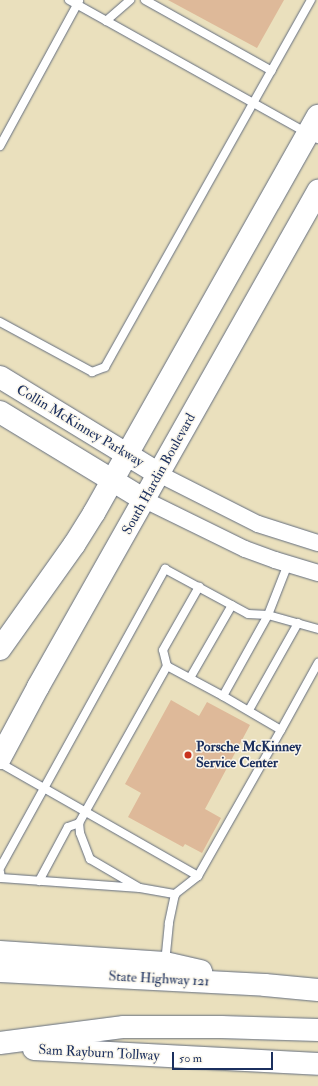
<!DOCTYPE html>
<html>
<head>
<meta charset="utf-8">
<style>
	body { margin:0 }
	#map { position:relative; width:318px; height:1086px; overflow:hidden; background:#eae0bd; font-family:"IM FELL Double Pica",serif }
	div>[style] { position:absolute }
	.building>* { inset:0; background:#deb999 }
	.roads { filter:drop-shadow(0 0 1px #636d7f) drop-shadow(0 0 1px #636d7f) }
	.lane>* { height:8px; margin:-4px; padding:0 4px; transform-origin:4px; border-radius:4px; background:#fff }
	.street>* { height:16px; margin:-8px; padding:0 8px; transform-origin:8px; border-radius:8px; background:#fff }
	.secondary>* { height:22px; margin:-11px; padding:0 11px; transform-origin:11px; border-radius:11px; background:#fff }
	.highway>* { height:22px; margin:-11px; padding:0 11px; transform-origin:11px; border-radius:11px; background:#fff }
	.dots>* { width:11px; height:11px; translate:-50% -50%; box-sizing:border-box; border:2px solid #fbf7ec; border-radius:50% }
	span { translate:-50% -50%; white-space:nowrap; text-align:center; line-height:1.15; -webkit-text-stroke:3px #fbf7ec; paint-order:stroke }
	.street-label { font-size:14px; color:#1b2f5e }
	.poi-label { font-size:14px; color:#1b2f5e; font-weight:700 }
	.left { translate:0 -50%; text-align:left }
	.scale { position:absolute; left:172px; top:1052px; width:101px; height:18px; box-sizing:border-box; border:2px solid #1b2f5e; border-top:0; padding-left:5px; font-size:12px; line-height:14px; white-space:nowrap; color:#1b2f5e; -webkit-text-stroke:3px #fbf7ec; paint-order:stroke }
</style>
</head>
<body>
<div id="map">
	<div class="building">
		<i style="clip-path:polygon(168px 0,284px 0,257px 48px)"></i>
		<i style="clip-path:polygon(171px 700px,199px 716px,207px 702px,250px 725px,205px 809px,221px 818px,202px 853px,185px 844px,183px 847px,128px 817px,141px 793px,125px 784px)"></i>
	</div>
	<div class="roads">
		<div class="lane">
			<i style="left:69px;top:0;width:285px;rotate:29.2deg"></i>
			<i style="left:145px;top:0;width:145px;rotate:29.2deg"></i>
			<i style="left:106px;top:21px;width:32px;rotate:-41deg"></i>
			<i style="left:0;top:146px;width:165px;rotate:-61.4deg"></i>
			<i style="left:0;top:322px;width:105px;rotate:28.5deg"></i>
			<i style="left:92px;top:372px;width:14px;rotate:-21deg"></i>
			<i style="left:105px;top:367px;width:421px;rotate:-60.7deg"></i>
			<i style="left:167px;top:666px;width:16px;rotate:-104deg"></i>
			<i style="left:163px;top:650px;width:73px;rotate:-60.3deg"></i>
			<i style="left:190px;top:678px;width:84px;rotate:-60.1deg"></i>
			<i style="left:223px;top:696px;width:67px;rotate:30.4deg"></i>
			<i style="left:281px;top:730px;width:77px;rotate:-61.1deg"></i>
			<i style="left:249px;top:710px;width:100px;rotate:-60.6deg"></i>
			<i style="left:0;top:763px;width:228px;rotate:29.7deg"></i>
			<i style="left:198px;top:876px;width:29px;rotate:142deg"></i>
			<i style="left:175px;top:894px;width:30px;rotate:102deg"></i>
			<i style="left:169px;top:923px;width:40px;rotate:95.7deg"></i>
			<i style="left:79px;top:823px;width:10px;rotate:84deg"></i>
			<i style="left:80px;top:833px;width:28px;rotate:69deg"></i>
			<i style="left:90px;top:859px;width:56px;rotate:30.3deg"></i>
			<i style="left:0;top:868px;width:342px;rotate:-61.1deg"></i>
			<i style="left:165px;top:569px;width:94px;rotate:28.5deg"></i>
			<i style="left:248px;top:614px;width:20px;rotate:3deg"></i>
			<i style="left:268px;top:615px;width:52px;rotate:15.6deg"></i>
			<i style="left:0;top:872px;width:6px;rotate:81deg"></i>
			<i style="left:1px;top:878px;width:139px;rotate:4.1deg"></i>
			<i style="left:140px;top:888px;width:36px;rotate:10deg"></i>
			<i style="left:198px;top:876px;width:168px;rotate:-60.4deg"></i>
			<i style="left:39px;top:881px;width:61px;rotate:-61.8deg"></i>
			<i style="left:68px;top:827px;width:12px;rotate:-20deg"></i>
			<i style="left:79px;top:823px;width:180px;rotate:-60.7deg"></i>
			<i style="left:167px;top:666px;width:64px;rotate:28.2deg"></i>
			<i style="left:223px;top:696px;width:93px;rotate:-60.9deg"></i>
			<i style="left:268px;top:615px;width:55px;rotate:-68.6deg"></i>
		</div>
		<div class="street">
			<i style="left:159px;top:474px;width:111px;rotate:26.8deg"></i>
			<i style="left:258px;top:524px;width:63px;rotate:17.6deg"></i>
			<i style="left:145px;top:500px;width:111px;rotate:26.1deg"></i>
			<i style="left:245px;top:549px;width:32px;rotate:20deg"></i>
			<i style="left:275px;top:560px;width:45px;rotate:16.8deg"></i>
		</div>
		<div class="secondary">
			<i style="left:0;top:377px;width:186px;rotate:31.4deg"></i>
			<i style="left:0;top:412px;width:170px;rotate:31.3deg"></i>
			<i style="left:0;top:649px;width:128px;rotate:-54.6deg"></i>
			<i style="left:74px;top:545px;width:38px;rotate:-58deg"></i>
			<i style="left:94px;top:513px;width:456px;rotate:-60.6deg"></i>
			<i style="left:0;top:758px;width:81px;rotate:-61.8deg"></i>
			<i style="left:38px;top:687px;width:570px;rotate:-60.55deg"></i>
			<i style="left:0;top:952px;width:165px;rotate:3.8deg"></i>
			<i style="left:165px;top:963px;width:37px;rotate:13deg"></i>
			<i style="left:0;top:971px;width:265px;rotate:3deg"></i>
			<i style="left:265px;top:985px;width:53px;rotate:5.4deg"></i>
		</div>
		<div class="highway">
			<i style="left:0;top:1043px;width:125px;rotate:-7.4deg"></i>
			<i style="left:124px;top:1027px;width:97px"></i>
			<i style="left:221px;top:1027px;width:97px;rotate:1.8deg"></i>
			<i style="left:34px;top:1049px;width:284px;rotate:3deg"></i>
		</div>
	</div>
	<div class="dots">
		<i style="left:188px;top:755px;background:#c8321e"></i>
	</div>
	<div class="street-label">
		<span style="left:80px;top:426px;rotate:31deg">Collin McKinney Parkway</span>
		<span style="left:159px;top:474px;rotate:-61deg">South Hardin Boulevard</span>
		<span style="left:159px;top:979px;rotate:3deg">State Highway 121</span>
		<span style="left:99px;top:1053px;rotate:3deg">Sam Rayburn Tollway</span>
	</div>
	<div class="poi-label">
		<span class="left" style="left:196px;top:755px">Porsche McKinney<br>Service Center</span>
	</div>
	<div class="scale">50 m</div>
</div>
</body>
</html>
